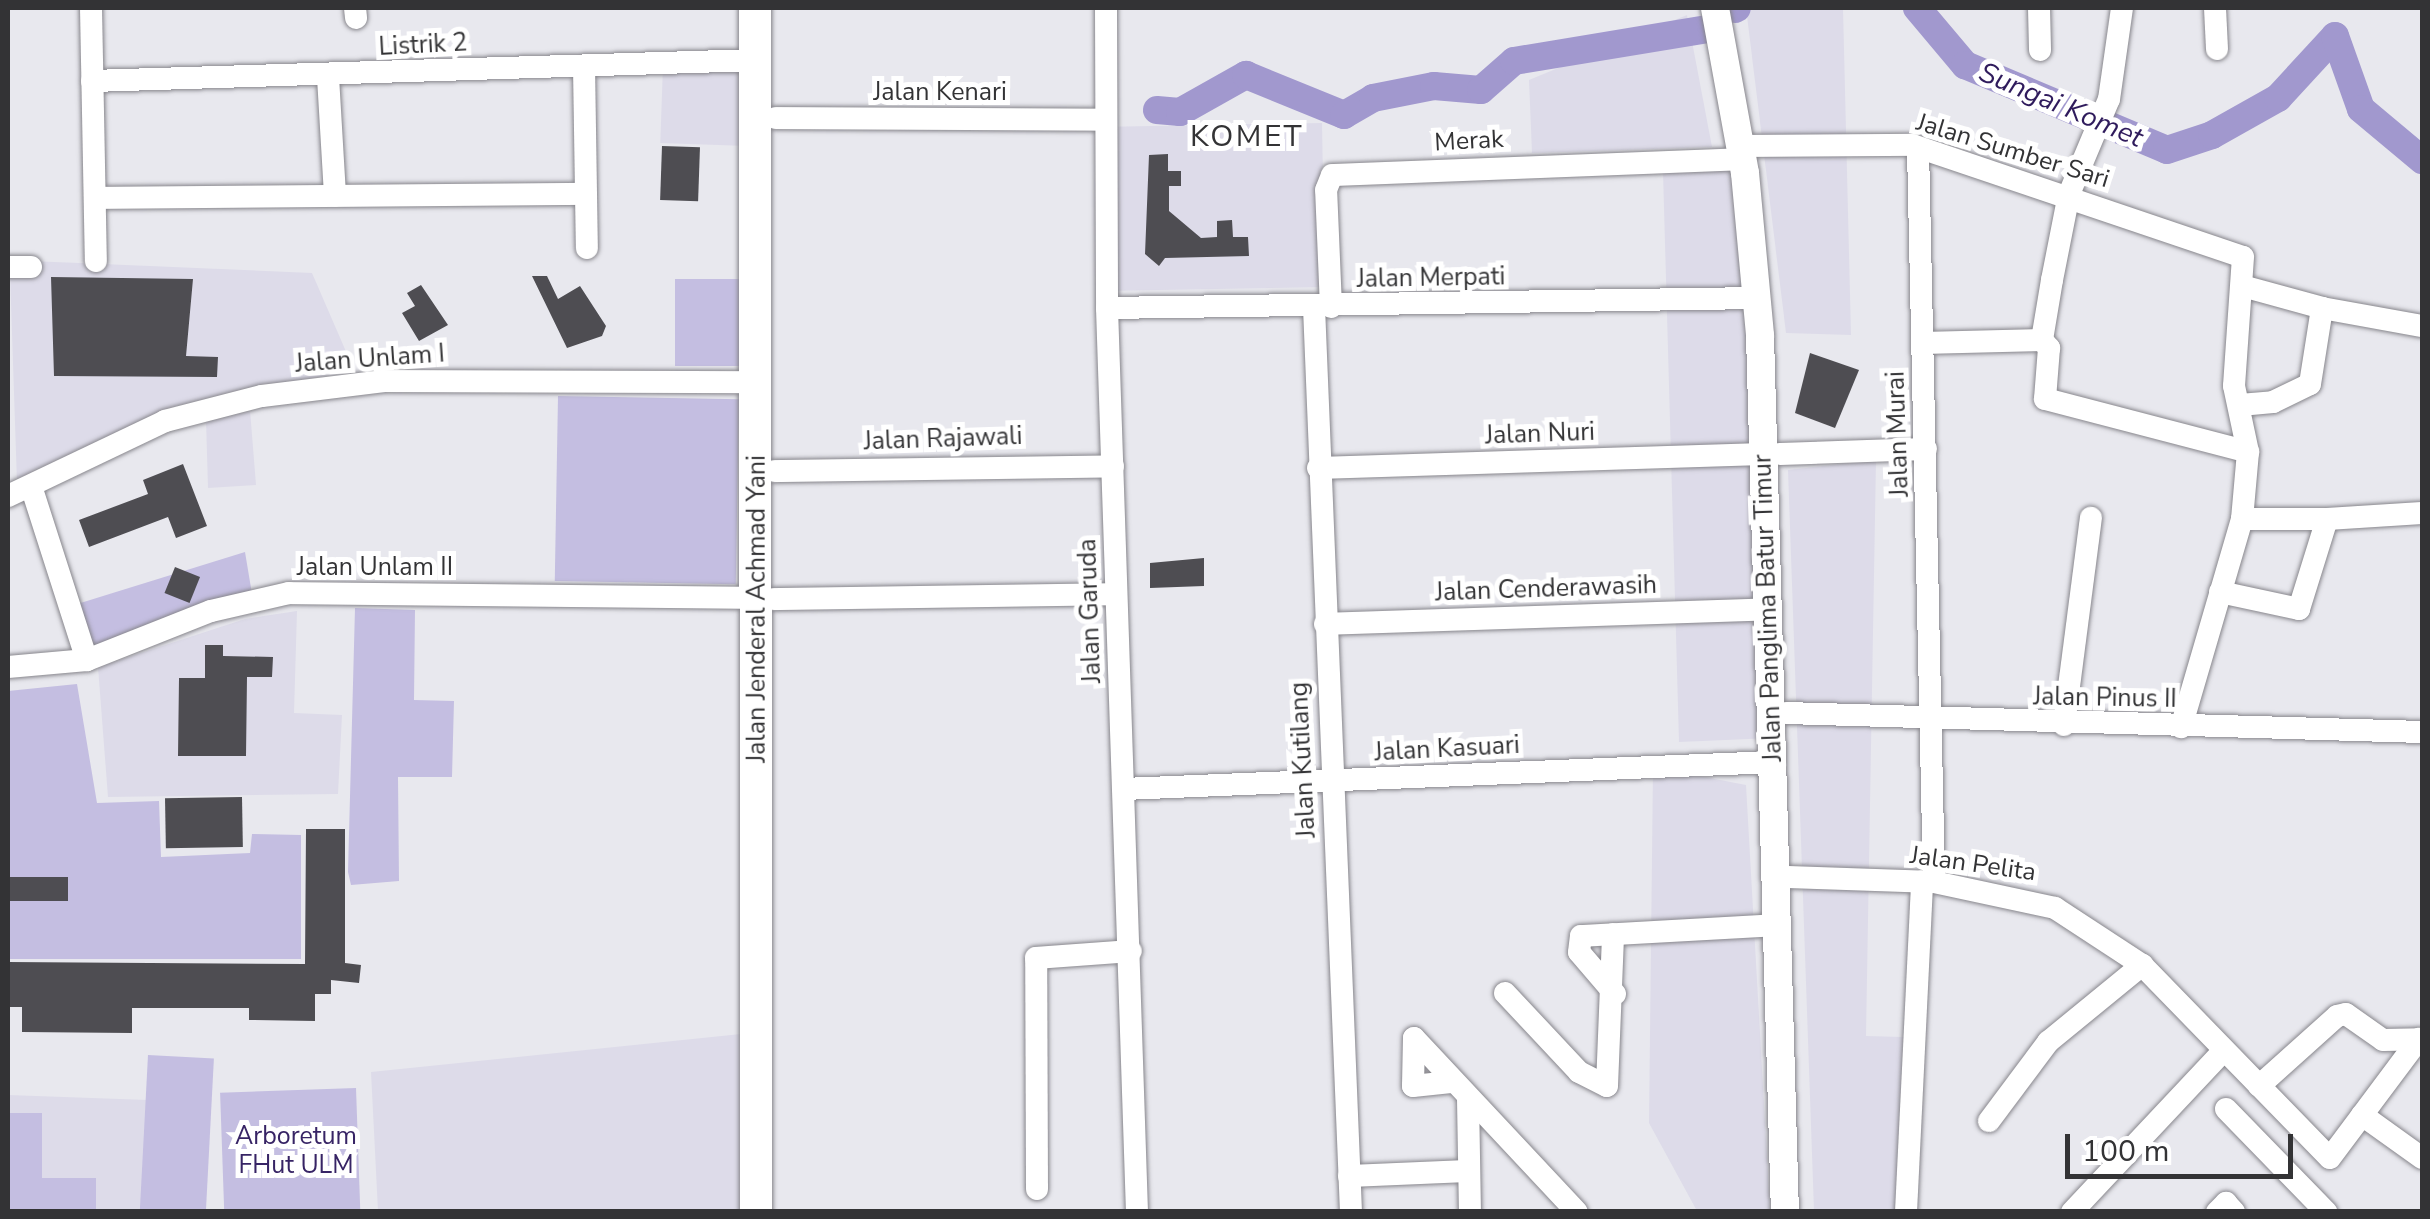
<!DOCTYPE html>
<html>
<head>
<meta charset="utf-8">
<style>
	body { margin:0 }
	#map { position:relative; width:2430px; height:1219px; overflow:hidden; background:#e8e8ee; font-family:"Nunito Sans",sans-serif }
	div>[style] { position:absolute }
	.built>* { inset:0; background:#dddbe9; transform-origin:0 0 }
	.green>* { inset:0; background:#c4bee1; transform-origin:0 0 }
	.river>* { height:28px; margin:-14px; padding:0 14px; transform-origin:14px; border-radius:14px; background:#a198ce }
	.building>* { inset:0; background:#4e4d52; transform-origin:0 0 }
	.roads { filter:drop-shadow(0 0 2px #87868c) drop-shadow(0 0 2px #87868c) }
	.minor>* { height:22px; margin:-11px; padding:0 11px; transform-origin:11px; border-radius:11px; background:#fff }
	.major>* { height:28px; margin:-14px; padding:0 14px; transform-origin:14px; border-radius:14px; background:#fff }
	.highway>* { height:32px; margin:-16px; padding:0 16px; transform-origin:16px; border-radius:16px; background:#fff }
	span { translate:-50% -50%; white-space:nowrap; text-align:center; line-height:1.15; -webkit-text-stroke:10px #fff; paint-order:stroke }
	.street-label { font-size:25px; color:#333335 }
	.park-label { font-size:25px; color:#372465 }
	.water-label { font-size:28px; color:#2f1b5c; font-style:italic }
	.quarter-label { font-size:30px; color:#333335; letter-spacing:2.5px }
	.frame { position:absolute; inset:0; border:10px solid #333335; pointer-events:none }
	.scale { position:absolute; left:2065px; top:1134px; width:228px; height:45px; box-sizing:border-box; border:5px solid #333335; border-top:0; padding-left:12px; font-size:30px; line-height:35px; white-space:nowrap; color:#333335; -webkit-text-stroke:8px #fff; paint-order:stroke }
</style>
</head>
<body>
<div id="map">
	<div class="built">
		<i style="clip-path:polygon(1746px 8px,1843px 8px,1851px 335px,1786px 333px)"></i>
		<i style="clip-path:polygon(1687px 15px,1712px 147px,1532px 153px,1529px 80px)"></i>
		<i style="left:663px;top:65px;width:80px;height:78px;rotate:2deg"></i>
		<i style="left:1322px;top:123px;width:164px;height:210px;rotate:89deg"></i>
		<i style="clip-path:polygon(1741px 170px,1772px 738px,1679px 742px,1663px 172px)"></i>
		<i style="clip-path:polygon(31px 261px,312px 273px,354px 370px,176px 406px,17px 483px,10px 273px)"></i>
		<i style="clip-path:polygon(250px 410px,256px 485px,208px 488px,206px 420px)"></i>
		<i style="clip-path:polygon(1876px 460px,1866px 1036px,1903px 1037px,1895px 1211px,1814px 1211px,1788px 470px)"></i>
		<i style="clip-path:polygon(297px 611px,294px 713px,342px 715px,338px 794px,108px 797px,98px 667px,245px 619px)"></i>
		<i style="clip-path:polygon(1653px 767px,1746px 785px,1770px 1211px,1697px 1211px,1649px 1123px)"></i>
		<i style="clip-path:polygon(741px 1034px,742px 1211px,378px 1211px,371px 1072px)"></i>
		<i style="left:8px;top:1095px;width:140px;height:117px;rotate:2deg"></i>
	</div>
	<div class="green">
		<i style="left:675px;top:279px;width:64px;height:87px"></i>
		<i style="left:558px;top:396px;width:181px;height:185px;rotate:1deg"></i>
		<i style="clip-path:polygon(245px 552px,252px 594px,100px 649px,88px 644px,74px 605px)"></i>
		<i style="clip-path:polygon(355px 608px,415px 610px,414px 700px,454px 701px,452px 777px,398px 777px,399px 881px,351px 885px,348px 872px)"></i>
		<i style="clip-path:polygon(77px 684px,97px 803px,159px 801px,161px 857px,250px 853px,252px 834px,301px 835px,301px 959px,8px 959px,8px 691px)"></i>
		<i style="left:148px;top:1055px;width:66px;height:156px;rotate:3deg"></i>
		<i style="left:356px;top:1088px;width:123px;height:136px;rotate:88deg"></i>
		<i style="clip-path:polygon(8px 1113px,42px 1113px,42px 1178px,96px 1178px,96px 1211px,8px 1211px)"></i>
	</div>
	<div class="river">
		<i style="left:1917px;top:8px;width:75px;rotate:49.9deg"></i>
		<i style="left:1965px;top:65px;width:219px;rotate:22.8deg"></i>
		<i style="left:2167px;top:150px;width:47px;rotate:-18.4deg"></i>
		<i style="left:2212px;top:135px;width:76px;rotate:-29.3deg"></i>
		<i style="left:2278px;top:98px;width:84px;rotate:-47.4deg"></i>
		<i style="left:2335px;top:36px;width:77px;rotate:70.4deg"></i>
		<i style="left:2361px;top:109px;width:80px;rotate:39.9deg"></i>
		<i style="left:1735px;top:9px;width:2px;rotate:-27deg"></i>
		<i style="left:1157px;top:110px;width:23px;rotate:5deg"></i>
		<i style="left:1180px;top:112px;width:76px;rotate:-29.3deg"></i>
		<i style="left:1246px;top:75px;width:106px;rotate:22.2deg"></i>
		<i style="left:1344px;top:115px;width:34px;rotate:-30deg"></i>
		<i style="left:1373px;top:98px;width:62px;rotate:-11.1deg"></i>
		<i style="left:1434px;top:86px;width:47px;rotate:4.9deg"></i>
		<i style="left:1481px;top:90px;width:44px;rotate:-41.3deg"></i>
		<i style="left:1514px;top:61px;width:197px;rotate:-9.4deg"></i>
	</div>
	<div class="building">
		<i style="left:662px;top:146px;width:38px;height:54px;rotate:2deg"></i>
		<i style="clip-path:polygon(1168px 154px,1168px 171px,1181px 171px,1181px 186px,1169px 186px,1169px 211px,1201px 238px,1217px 237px,1217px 221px,1232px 220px,1233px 237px,1248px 237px,1249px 256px,1165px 258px,1159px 266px,1145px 254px,1149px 155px)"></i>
		<i style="clip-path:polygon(532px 276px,547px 276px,558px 299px,580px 286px,606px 326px,602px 336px,567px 348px)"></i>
		<i style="clip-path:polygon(51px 277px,193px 279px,186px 356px,218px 357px,217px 377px,54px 376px)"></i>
		<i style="clip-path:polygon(421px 285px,448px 325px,419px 341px,402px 313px,415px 306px,407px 293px)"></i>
		<i style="clip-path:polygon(1810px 353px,1859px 370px,1835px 428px,1795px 413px)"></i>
		<i style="clip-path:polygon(183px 464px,207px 526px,176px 538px,168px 517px,89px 547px,79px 520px,148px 494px,143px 480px)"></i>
		<i style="clip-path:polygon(1204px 558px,1204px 586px,1150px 588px,1150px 563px)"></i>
		<i style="left:175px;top:567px;width:27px;height:28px;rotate:22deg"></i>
		<i style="clip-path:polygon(205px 645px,223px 645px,223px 656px,273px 657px,272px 677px,247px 677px,246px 756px,178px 756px,179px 678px,205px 678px)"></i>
		<i style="left:242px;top:797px;width:50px;height:77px;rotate:89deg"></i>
		<i style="clip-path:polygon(306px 829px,345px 829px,345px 963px,361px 965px,359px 983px,331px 980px,331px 994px,315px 994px,315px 1021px,249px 1020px,249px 1008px,132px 1008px,132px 1033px,22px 1032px,22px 1007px,8px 1007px,8px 962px,305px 964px)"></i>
		<i style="left:68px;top:877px;width:24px;height:60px;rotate:90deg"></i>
	</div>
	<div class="roads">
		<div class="minor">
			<i style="left:91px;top:8px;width:253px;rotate:88.9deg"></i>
			<i style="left:355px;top:8px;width:10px;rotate:84deg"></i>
			<i style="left:1106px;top:8px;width:300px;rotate:89.8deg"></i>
			<i style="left:1107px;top:308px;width:904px;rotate:88.1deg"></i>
			<i style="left:2039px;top:8px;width:42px;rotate:88.6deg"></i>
			<i style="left:2122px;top:8px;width:92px;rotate:98.1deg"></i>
			<i style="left:2109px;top:99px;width:103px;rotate:112.8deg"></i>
			<i style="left:2069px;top:194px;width:88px;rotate:101.2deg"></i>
			<i style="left:2052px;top:280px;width:61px;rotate:99.5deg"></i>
			<i style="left:2042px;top:340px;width:11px;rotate:49deg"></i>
			<i style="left:2049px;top:348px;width:51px;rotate:94.5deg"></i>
			<i style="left:2045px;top:399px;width:210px;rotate:14.6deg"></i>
			<i style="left:2215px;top:8px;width:41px;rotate:87.2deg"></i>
			<i style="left:584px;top:66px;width:182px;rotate:89.1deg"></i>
			<i style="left:328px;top:77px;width:119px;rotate:86.6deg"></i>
			<i style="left:92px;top:81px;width:664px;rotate:-1.81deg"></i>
			<i style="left:776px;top:118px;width:328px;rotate:0.3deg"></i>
			<i style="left:1750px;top:146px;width:162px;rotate:-0.4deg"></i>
			<i style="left:1912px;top:145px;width:349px;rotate:18.7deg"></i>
			<i style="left:2243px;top:257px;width:129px;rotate:94deg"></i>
			<i style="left:2234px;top:386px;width:67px;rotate:78deg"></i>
			<i style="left:2248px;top:452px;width:67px;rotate:95.1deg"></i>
			<i style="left:2242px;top:519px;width:217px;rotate:106.3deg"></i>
			<i style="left:1918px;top:148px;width:734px;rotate:88.75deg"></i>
			<i style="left:97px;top:198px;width:488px;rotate:-0.5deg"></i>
			<i style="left:8px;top:267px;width:23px"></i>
			<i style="left:2246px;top:287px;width:79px;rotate:15.4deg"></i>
			<i style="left:1314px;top:307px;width:906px;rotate:87.66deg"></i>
			<i style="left:1331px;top:307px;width:117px;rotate:-92.4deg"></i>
			<i style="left:1326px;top:190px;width:16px;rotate:-68deg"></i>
			<i style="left:1332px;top:175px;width:410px;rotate:-2.2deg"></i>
			<i style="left:1107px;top:308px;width:650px;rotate:-0.88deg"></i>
			<i style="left:1923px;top:343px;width:119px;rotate:-1.4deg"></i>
			<i style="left:2240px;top:405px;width:33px;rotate:-5deg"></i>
			<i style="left:2273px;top:402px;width:41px;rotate:-25.9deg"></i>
			<i style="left:2310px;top:384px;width:77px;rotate:-81deg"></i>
			<i style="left:2322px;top:308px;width:102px;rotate:10.2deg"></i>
			<i style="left:1780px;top:454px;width:146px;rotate:-2deg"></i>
			<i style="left:1318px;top:468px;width:445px;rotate:-1.8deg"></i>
			<i style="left:775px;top:471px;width:338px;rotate:-0.8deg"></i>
			<i style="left:31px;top:486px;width:183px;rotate:72.2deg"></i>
			<i style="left:8px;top:496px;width:174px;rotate:-25.5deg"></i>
			<i style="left:165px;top:421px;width:100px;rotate:-14.5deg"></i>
			<i style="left:262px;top:396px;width:123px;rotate:-7deg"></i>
			<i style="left:384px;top:381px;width:373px;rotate:0.2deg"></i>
			<i style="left:2327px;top:519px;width:95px;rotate:-3.6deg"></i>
			<i style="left:2220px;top:592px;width:81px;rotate:12.1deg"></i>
			<i style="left:2299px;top:609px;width:94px;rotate:-72.7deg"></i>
			<i style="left:2327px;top:519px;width:85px;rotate:180deg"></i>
			<i style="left:774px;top:599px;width:342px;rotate:-0.8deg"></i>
			<i style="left:1325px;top:624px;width:443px;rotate:-1.9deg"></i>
			<i style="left:8px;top:667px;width:79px;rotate:-5.1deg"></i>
			<i style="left:87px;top:660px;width:133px;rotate:-21.6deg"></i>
			<i style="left:211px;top:611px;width:80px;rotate:-13deg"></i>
			<i style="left:289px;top:593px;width:466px;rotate:0.6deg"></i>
			<i style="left:1786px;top:713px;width:636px;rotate:1.71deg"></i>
			<i style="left:2064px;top:725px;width:209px;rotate:-82.6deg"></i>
			<i style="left:1124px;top:789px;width:650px;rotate:-2.38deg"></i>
			<i style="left:1788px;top:877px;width:146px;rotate:2deg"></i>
			<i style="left:1934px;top:882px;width:124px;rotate:12.1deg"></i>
			<i style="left:2055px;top:908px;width:104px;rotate:33.2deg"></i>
			<i style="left:2142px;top:965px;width:269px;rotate:45.8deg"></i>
			<i style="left:2330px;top:1158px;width:149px;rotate:-53.2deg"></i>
			<i style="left:1505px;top:993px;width:108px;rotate:46.9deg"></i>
			<i style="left:1579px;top:1072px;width:31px;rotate:27deg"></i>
			<i style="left:1607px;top:1086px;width:152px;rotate:-87.7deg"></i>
			<i style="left:1615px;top:994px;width:55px;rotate:-130.6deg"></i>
			<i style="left:1579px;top:952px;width:16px;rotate:-83deg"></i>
			<i style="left:1581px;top:936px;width:196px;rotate:-3.2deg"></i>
			<i style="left:1414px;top:1038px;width:238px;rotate:46.9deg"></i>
			<i style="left:1414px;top:1038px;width:48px;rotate:91.2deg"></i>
			<i style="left:1413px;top:1086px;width:38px;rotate:-6deg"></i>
			<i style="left:2259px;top:1086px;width:105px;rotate:-41.9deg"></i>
			<i style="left:2337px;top:1016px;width:9px;rotate:-13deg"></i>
			<i style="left:2346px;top:1014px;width:45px;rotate:35.1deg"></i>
			<i style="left:2383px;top:1040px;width:39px;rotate:-1deg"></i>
			<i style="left:1468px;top:1099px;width:113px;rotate:89deg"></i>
			<i style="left:2226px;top:1109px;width:144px;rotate:45.8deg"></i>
			<i style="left:2362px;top:1115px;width:74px;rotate:35.6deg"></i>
			<i style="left:1989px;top:1121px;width:99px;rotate:-53.2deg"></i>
			<i style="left:2048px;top:1042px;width:122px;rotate:-39.3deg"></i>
			<i style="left:1349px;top:1176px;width:119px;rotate:-2.4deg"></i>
			<i style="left:1037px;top:1189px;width:231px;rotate:-90.2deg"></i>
			<i style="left:1036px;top:958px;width:95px;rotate:-4.2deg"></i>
			<i style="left:1906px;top:1212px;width:331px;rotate:-87.2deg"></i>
			<i style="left:2072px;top:1212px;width:222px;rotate:-46.8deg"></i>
			<i style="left:2217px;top:1212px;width:13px;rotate:-45deg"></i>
			<i style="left:2226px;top:1203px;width:12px;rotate:48deg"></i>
		</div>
		<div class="major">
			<i style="left:1715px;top:8px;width:168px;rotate:79.7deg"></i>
			<i style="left:1745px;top:173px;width:164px;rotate:84.7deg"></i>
			<i style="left:1760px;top:336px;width:876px;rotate:88.37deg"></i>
		</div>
		<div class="highway">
			<i style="left:755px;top:8px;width:1204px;rotate:89.95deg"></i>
		</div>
	</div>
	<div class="street-label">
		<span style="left:423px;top:45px;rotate:-3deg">Listrik 2</span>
		<span style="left:940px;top:92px">Jalan Kenari</span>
		<span style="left:1469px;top:141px;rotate:-3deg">Merak</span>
		<span style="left:2013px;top:151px;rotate:17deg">Jalan Sumber Sari</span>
		<span style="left:1431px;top:278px;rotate:-1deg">Jalan Merpati</span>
		<span style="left:370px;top:359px;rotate:-4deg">Jalan Unlam I</span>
		<span style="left:1540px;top:434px;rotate:-2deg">Jalan Nuri</span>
		<span style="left:1898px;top:434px;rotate:-92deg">Jalan Murai</span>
		<span style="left:943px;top:439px;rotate:-2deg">Jalan Rajawali</span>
		<span style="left:375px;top:567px">Jalan Unlam II</span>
		<span style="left:1546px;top:589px;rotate:-2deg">Jalan Cenderawasih</span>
		<span style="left:1768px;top:608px;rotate:-92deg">Jalan Panglima Batur Timur</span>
		<span style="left:757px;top:609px;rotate:-90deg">Jalan Jenderal Achmad Yani</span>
		<span style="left:1090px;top:611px;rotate:-92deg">Jalan Garuda</span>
		<span style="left:2105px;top:698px;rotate:1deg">Jalan Pinus II</span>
		<span style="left:1447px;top:749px;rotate:-3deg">Jalan Kasuari</span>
		<span style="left:1303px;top:760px;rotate:-93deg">Jalan Kutilang</span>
		<span style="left:1973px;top:864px;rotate:8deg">Jalan Pelita</span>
	</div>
	<div class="park-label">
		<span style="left:296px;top:1151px">Arboretum<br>FHut ULM</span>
	</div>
	<div class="water-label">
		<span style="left:2061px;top:105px;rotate:23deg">Sungai Komet</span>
	</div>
	<div class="quarter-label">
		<span style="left:1247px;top:137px">KOMET</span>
	</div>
	<div class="frame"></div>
	<div class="scale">100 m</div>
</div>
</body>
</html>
